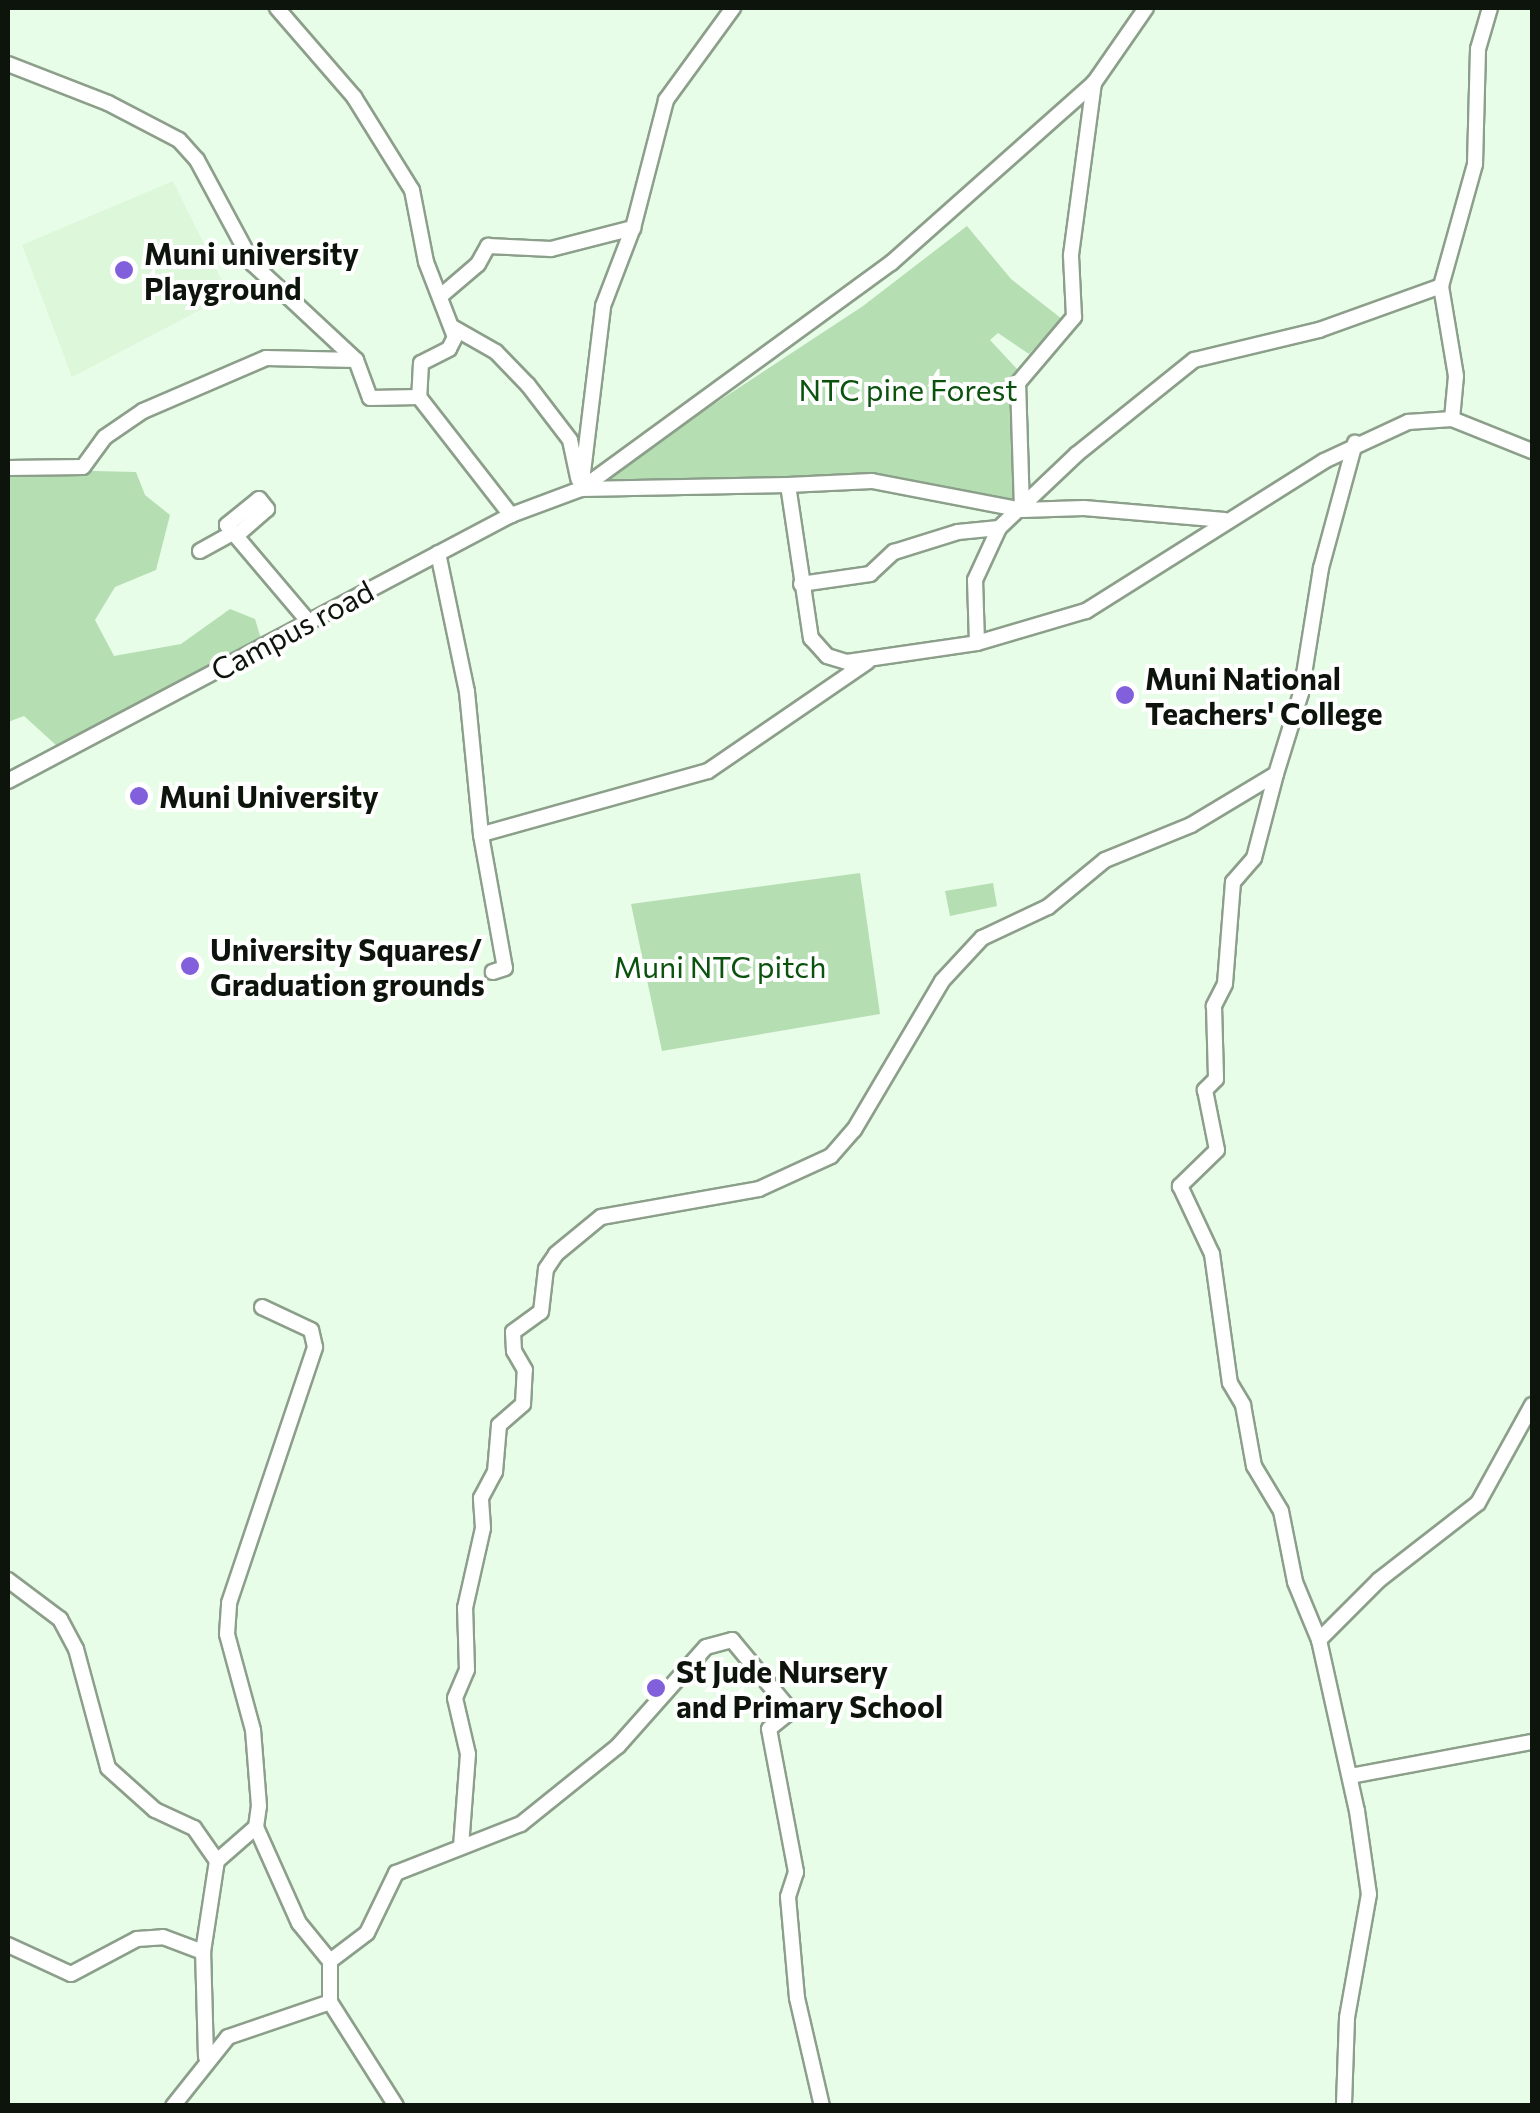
<!DOCTYPE html>
<html>
<head>
<meta charset="utf-8">
<style>
	body { margin:0 }
	#map { position:relative; width:1540px; height:2113px; overflow:hidden; background:#e8fde7; font-family:Commissioner,sans-serif }
	div>[style] { position:absolute }
	.built>* { inset:0; background:#dcf7da }
	.green>* { inset:0; background:#b5deb2 }
	.roads { filter:drop-shadow(2px 0 #8c9f8a) drop-shadow(-2px 0 #8c9f8a) drop-shadow(0 2px #8c9f8a) drop-shadow(0 -2px #8c9f8a) }
	.street>* { height:14px; margin:-7px; padding:0 7px; transform-origin:7px; border-radius:7px; background:#fff }
	.dots>* { width:28px; height:28px; translate:-50% -50%; box-sizing:border-box; border:5px solid #fff; border-radius:50% }
	span { translate:-50% -50%; white-space:nowrap; text-align:center; line-height:1.15; -webkit-text-stroke:8px #fff; paint-order:stroke }
	.poi-label { font-size:30px; color:#0d140c; font-weight:700 }
	.left { translate:0 -50%; text-align:left }
	.park-label { font-size:30px; color:#0b520e }
	.street-label { font-size:30px; color:#0d140c }
	.frame { position:absolute; inset:0; border:10px solid #0d140c; pointer-events:none }
</style>
</head>
<body>
<div id="map">
	<div class="built">
		<i style="clip-path:polygon(173px 181px,229px 295px,72px 377px,22px 245px)"></i>
	</div>
	<div class="green">
		<i style="clip-path:polygon(967px 226px,1011px 279px,1062px 319px,1029px 354px,998px 333px,990px 340px,1017px 369px,1021px 504px,863px 478px,588px 487px,863px 306px)"></i>
		<i style="clip-path:polygon(8px 469px,136px 472px,145px 495px,170px 515px,156px 570px,115px 587px,95px 620px,114px 656px,181px 644px,230px 609px,255px 619px,262px 642px,57px 746px,24px 716px,8px 722px)"></i>
		<i style="clip-path:polygon(860px 873px,880px 1014px,662px 1051px,631px 904px)"></i>
		<i style="clip-path:polygon(993px 883px,997px 906px,950px 916px,945px 891px)"></i>
	</div>
	<div class="roads">
		<div class="street">
			<i style="left:277px;top:8px;width:118px;rotate:49.1deg"></i>
			<i style="left:354px;top:97px;width:110px;rotate:58.1deg"></i>
			<i style="left:412px;top:190px;width:73px;rotate:79deg"></i>
			<i style="left:426px;top:262px;width:80px;rotate:68.9deg"></i>
			<i style="left:455px;top:337px;width:13px;rotate:117deg"></i>
			<i style="left:449px;top:349px;width:31px;rotate:153deg"></i>
			<i style="left:421px;top:363px;width:34px;rotate:93deg"></i>
			<i style="left:8px;top:64px;width:107px;rotate:21.3deg"></i>
			<i style="left:108px;top:103px;width:80px;rotate:27.5deg"></i>
			<i style="left:179px;top:140px;width:27px;rotate:48deg"></i>
			<i style="left:197px;top:160px;width:118px;rotate:61.7deg"></i>
			<i style="left:253px;top:264px;width:141px;rotate:43deg"></i>
			<i style="left:356px;top:360px;width:40px;rotate:69.8deg"></i>
			<i style="left:370px;top:398px;width:49px;rotate:-1.2deg"></i>
			<i style="left:419px;top:397px;width:150px;rotate:52.1deg"></i>
			<i style="left:443px;top:294px;width:46px;rotate:-40.6deg"></i>
			<i style="left:478px;top:264px;width:21px;rotate:-61deg"></i>
			<i style="left:488px;top:246px;width:63px;rotate:2.7deg"></i>
			<i style="left:551px;top:249px;width:85px;rotate:-14.4deg"></i>
			<i style="left:454px;top:328px;width:48px;rotate:29.7deg"></i>
			<i style="left:496px;top:352px;width:46px;rotate:45.9deg"></i>
			<i style="left:528px;top:385px;width:69px;rotate:52.6deg"></i>
			<i style="left:570px;top:440px;width:40px;rotate:78deg"></i>
			<i style="left:1452px;top:419px;width:43px;rotate:-84.7deg"></i>
			<i style="left:1456px;top:376px;width:91px;rotate:-99.5deg"></i>
			<i style="left:1441px;top:286px;width:127px;rotate:-74.4deg"></i>
			<i style="left:1475px;top:164px;width:115px;rotate:-88.5deg"></i>
			<i style="left:1478px;top:49px;width:43px;rotate:-73.7deg"></i>
			<i style="left:8px;top:468px;width:75px;rotate:-0.8deg"></i>
			<i style="left:83px;top:467px;width:37px;rotate:-54deg"></i>
			<i style="left:105px;top:437px;width:46px;rotate:-34.4deg"></i>
			<i style="left:143px;top:411px;width:134px;rotate:-23.3deg"></i>
			<i style="left:266px;top:358px;width:90px;rotate:1.3deg"></i>
			<i style="left:788px;top:485px;width:84px;rotate:-2.7deg"></i>
			<i style="left:872px;top:481px;width:153px;rotate:10.9deg"></i>
			<i style="left:1022px;top:510px;width:62px;rotate:-1.8deg"></i>
			<i style="left:1084px;top:508px;width:141px;rotate:4.9deg"></i>
			<i style="left:581px;top:489px;width:207px;rotate:-1.1deg"></i>
			<i style="left:788px;top:485px;width:155px;rotate:81.5deg"></i>
			<i style="left:811px;top:638px;width:24px;rotate:48deg"></i>
			<i style="left:827px;top:656px;width:21px;rotate:17deg"></i>
			<i style="left:847px;top:662px;width:131px;rotate:-8.3deg"></i>
			<i style="left:977px;top:643px;width:114px;rotate:-16.4deg"></i>
			<i style="left:1086px;top:611px;width:281px;rotate:-32.2deg"></i>
			<i style="left:1324px;top:461px;width:93px;rotate:-24.9deg"></i>
			<i style="left:1408px;top:422px;width:44px;rotate:-3.9deg"></i>
			<i style="left:1452px;top:419px;width:86px;rotate:21.8deg"></i>
			<i style="left:581px;top:489px;width:184px;rotate:-83.1deg"></i>
			<i style="left:603px;top:306px;width:84px;rotate:-69deg"></i>
			<i style="left:633px;top:228px;width:132px;rotate:-75.5deg"></i>
			<i style="left:666px;top:100px;width:114px;rotate:-53.9deg"></i>
			<i style="left:1022px;top:509px;width:126px;rotate:-91.8deg"></i>
			<i style="left:1018px;top:383px;width:87px;rotate:-49.7deg"></i>
			<i style="left:1074px;top:317px;width:62px;rotate:-92.8deg"></i>
			<i style="left:1071px;top:255px;width:174px;rotate:-82.4deg"></i>
			<i style="left:200px;top:551px;width:38px;rotate:-29deg"></i>
			<i style="left:233px;top:533px;width:10px;rotate:-127deg"></i>
			<i style="left:227px;top:525px;width:41px;rotate:-39.1deg"></i>
			<i style="left:259px;top:499px;width:13px;rotate:51deg"></i>
			<i style="left:267px;top:509px;width:41px;rotate:138.9deg"></i>
			<i style="left:236px;top:536px;width:111px;rotate:49.7deg"></i>
			<i style="left:438px;top:553px;width:142px;rotate:78.2deg"></i>
			<i style="left:467px;top:692px;width:144px;rotate:84.4deg"></i>
			<i style="left:481px;top:835px;width:135px;rotate:79.8deg"></i>
			<i style="left:505px;top:968px;width:13px;rotate:162deg"></i>
			<i style="left:801px;top:584px;width:70px;rotate:-8.2deg"></i>
			<i style="left:870px;top:574px;width:33px;rotate:-43deg"></i>
			<i style="left:894px;top:552px;width:67px;rotate:-17.4deg"></i>
			<i style="left:958px;top:532px;width:41px;rotate:-5.6deg"></i>
			<i style="left:977px;top:643px;width:63px;rotate:-91.8deg"></i>
			<i style="left:975px;top:580px;width:57px;rotate:-65.2deg"></i>
			<i style="left:999px;top:528px;width:108px;rotate:-43.5deg"></i>
			<i style="left:1077px;top:454px;width:150px;rotate:-38.8deg"></i>
			<i style="left:1194px;top:360px;width:129px;rotate:-13.5deg"></i>
			<i style="left:1319px;top:330px;width:130px;rotate:-19.8deg"></i>
			<i style="left:1276px;top:774px;width:87px;rotate:104.7deg"></i>
			<i style="left:1254px;top:858px;width:32px;rotate:131deg"></i>
			<i style="left:1233px;top:882px;width:102px;rotate:94.5deg"></i>
			<i style="left:1225px;top:984px;width:25px;rotate:117deg"></i>
			<i style="left:1214px;top:1006px;width:73px;rotate:88.4deg"></i>
			<i style="left:1216px;top:1079px;width:16px;rotate:135deg"></i>
			<i style="left:1205px;top:1090px;width:61px;rotate:78.7deg"></i>
			<i style="left:1217px;top:1150px;width:52px;rotate:135.8deg"></i>
			<i style="left:1180px;top:1186px;width:75px;rotate:64.8deg"></i>
			<i style="left:1212px;top:1254px;width:130px;rotate:82.1deg"></i>
			<i style="left:1230px;top:1383px;width:26px;rotate:59deg"></i>
			<i style="left:1243px;top:1405px;width:62px;rotate:79.8deg"></i>
			<i style="left:1254px;top:1466px;width:52px;rotate:59deg"></i>
			<i style="left:1281px;top:1511px;width:72px;rotate:78.8deg"></i>
			<i style="left:1295px;top:1582px;width:63px;rotate:67.5deg"></i>
			<i style="left:1319px;top:1640px;width:175px;rotate:77.5deg"></i>
			<i style="left:1357px;top:1811px;width:84px;rotate:81.8deg"></i>
			<i style="left:1369px;top:1894px;width:126px;rotate:100.1deg"></i>
			<i style="left:1347px;top:2018px;width:88px;rotate:92deg"></i>
			<i style="left:8px;top:781px;width:569px;rotate:-27.87deg"></i>
			<i style="left:511px;top:515px;width:75px;rotate:-20.4deg"></i>
			<i style="left:581px;top:489px;width:384px;rotate:-36.1deg"></i>
			<i style="left:891px;top:263px;width:271px;rotate:-41.6deg"></i>
			<i style="left:1094px;top:83px;width:91px;rotate:-55.3deg"></i>
			<i style="left:486px;top:833px;width:230px;rotate:-15.6deg"></i>
			<i style="left:708px;top:771px;width:193px;rotate:-34.4deg"></i>
			<i style="left:8px;top:1580px;width:65px;rotate:36.9deg"></i>
			<i style="left:60px;top:1619px;width:34px;rotate:62deg"></i>
			<i style="left:76px;top:1649px;width:123px;rotate:74.9deg"></i>
			<i style="left:108px;top:1768px;width:63px;rotate:41.8deg"></i>
			<i style="left:155px;top:1810px;width:43px;rotate:24.8deg"></i>
			<i style="left:194px;top:1828px;width:40px;rotate:55.1deg"></i>
			<i style="left:1319px;top:1640px;width:85px;rotate:-45deg"></i>
			<i style="left:1379px;top:1580px;width:125px;rotate:-37.9deg"></i>
			<i style="left:1478px;top:1503px;width:112px;rotate:-61.1deg"></i>
			<i style="left:1350px;top:1776px;width:185px;rotate:-10.6deg"></i>
			<i style="left:256px;top:1827px;width:105px;rotate:65.9deg"></i>
			<i style="left:299px;top:1923px;width:49px;rotate:50.8deg"></i>
			<i style="left:461px;top:1847px;width:93px;rotate:-85.7deg"></i>
			<i style="left:468px;top:1754px;width:57px;rotate:-103.1deg"></i>
			<i style="left:455px;top:1698px;width:30px;rotate:-67deg"></i>
			<i style="left:467px;top:1670px;width:62px;rotate:-91.8deg"></i>
			<i style="left:465px;top:1608px;width:82px;rotate:-77.3deg"></i>
			<i style="left:483px;top:1528px;width:30px;rotate:-94deg"></i>
			<i style="left:481px;top:1498px;width:30px;rotate:-62deg"></i>
			<i style="left:495px;top:1472px;width:47px;rotate:-85.1deg"></i>
			<i style="left:499px;top:1425px;width:32px;rotate:-41deg"></i>
			<i style="left:523px;top:1404px;width:34px;rotate:-87deg"></i>
			<i style="left:525px;top:1370px;width:22px;rotate:-120deg"></i>
			<i style="left:514px;top:1351px;width:19px;rotate:-93deg"></i>
			<i style="left:513px;top:1332px;width:34px;rotate:-36deg"></i>
			<i style="left:541px;top:1312px;width:43px;rotate:-83.4deg"></i>
			<i style="left:546px;top:1269px;width:18px;rotate:-56deg"></i>
			<i style="left:556px;top:1254px;width:58px;rotate:-39.4deg"></i>
			<i style="left:601px;top:1217px;width:160px;rotate:-10deg"></i>
			<i style="left:759px;top:1189px;width:79px;rotate:-24.6deg"></i>
			<i style="left:831px;top:1156px;width:35px;rotate:-49deg"></i>
			<i style="left:854px;top:1130px;width:173px;rotate:-59.4deg"></i>
			<i style="left:942px;top:981px;width:59px;rotate:-47.1deg"></i>
			<i style="left:982px;top:938px;width:73px;rotate:-25.2deg"></i>
			<i style="left:1048px;top:907px;width:74px;rotate:-39.5deg"></i>
			<i style="left:1105px;top:860px;width:93px;rotate:-22.1deg"></i>
			<i style="left:1191px;top:825px;width:99px;rotate:-31deg"></i>
			<i style="left:1276px;top:774px;width:85px;rotate:-72.8deg"></i>
			<i style="left:1301px;top:693px;width:127px;rotate:-80.9deg"></i>
			<i style="left:1321px;top:568px;width:130px;rotate:-74.8deg"></i>
			<i style="left:8px;top:1945px;width:69px;rotate:24.7deg"></i>
			<i style="left:71px;top:1974px;width:75px;rotate:-27.9deg"></i>
			<i style="left:137px;top:1939px;width:26px;rotate:-4deg"></i>
			<i style="left:163px;top:1937px;width:43px;rotate:20.6deg"></i>
			<i style="left:330px;top:2002px;width:41px;rotate:-90deg"></i>
			<i style="left:330px;top:1961px;width:46px;rotate:-37.1deg"></i>
			<i style="left:367px;top:1933px;width:67px;rotate:-64.2deg"></i>
			<i style="left:396px;top:1873px;width:134px;rotate:-21.4deg"></i>
			<i style="left:521px;top:1824px;width:124px;rotate:-38.8deg"></i>
			<i style="left:618px;top:1746px;width:132px;rotate:-48.4deg"></i>
			<i style="left:706px;top:1647px;width:27px;rotate:-15deg"></i>
			<i style="left:732px;top:1640px;width:92px;rotate:50.3deg"></i>
			<i style="left:791px;top:1711px;width:28px;rotate:141deg"></i>
			<i style="left:769px;top:1729px;width:146px;rotate:79.3deg"></i>
			<i style="left:796px;top:1872px;width:26px;rotate:108deg"></i>
			<i style="left:788px;top:1897px;width:101px;rotate:84.9deg"></i>
			<i style="left:797px;top:1998px;width:111px;rotate:77deg"></i>
			<i style="left:206px;top:2057px;width:105px;rotate:-91.6deg"></i>
			<i style="left:203px;top:1952px;width:92px;rotate:-81.3deg"></i>
			<i style="left:217px;top:1861px;width:52px;rotate:-41.1deg"></i>
			<i style="left:256px;top:1827px;width:21px;rotate:-82deg"></i>
			<i style="left:259px;top:1806px;width:76px;rotate:-94.5deg"></i>
			<i style="left:253px;top:1730px;width:99px;rotate:-105.2deg"></i>
			<i style="left:227px;top:1634px;width:31px;rotate:-86deg"></i>
			<i style="left:229px;top:1603px;width:270px;rotate:-71.4deg"></i>
			<i style="left:315px;top:1347px;width:17px;rotate:-103deg"></i>
			<i style="left:311px;top:1330px;width:54px;rotate:-154.9deg"></i>
			<i style="left:173px;top:2106px;width:88px;rotate:-51.4deg"></i>
			<i style="left:228px;top:2037px;width:108px;rotate:-18.9deg"></i>
			<i style="left:330px;top:2002px;width:123px;rotate:57.6deg"></i>
		</div>
	</div>
	<div class="dots">
		<i style="left:124px;top:270px;background:#8360db"></i>
		<i style="left:1125px;top:695px;background:#8360db"></i>
		<i style="left:139px;top:796px;background:#8360db"></i>
		<i style="left:190px;top:966px;background:#8360db"></i>
		<i style="left:656px;top:1688px;background:#8360db"></i>
	</div>
	<div class="poi-label">
		<span class="left" style="left:144px;top:270px">Muni university<br>Playground</span>
		<span class="left" style="left:1145px;top:695px">Muni National<br>Teachers' College</span>
		<span class="left" style="left:159px;top:796px">Muni University</span>
		<span class="left" style="left:210px;top:966px">University Squares/<br>Graduation grounds</span>
		<span class="left" style="left:676px;top:1688px">St Jude Nursery<br>and Primary School</span>
	</div>
	<div class="park-label">
		<span style="left:908px;top:389px">NTC pine Forest</span>
		<span style="left:720px;top:966px">Muni NTC pitch</span>
	</div>
	<div class="street-label">
		<span style="left:292px;top:630px;rotate:-28deg">Campus road</span>
	</div>
	<div class="frame"></div>
</div>
</body>
</html>
